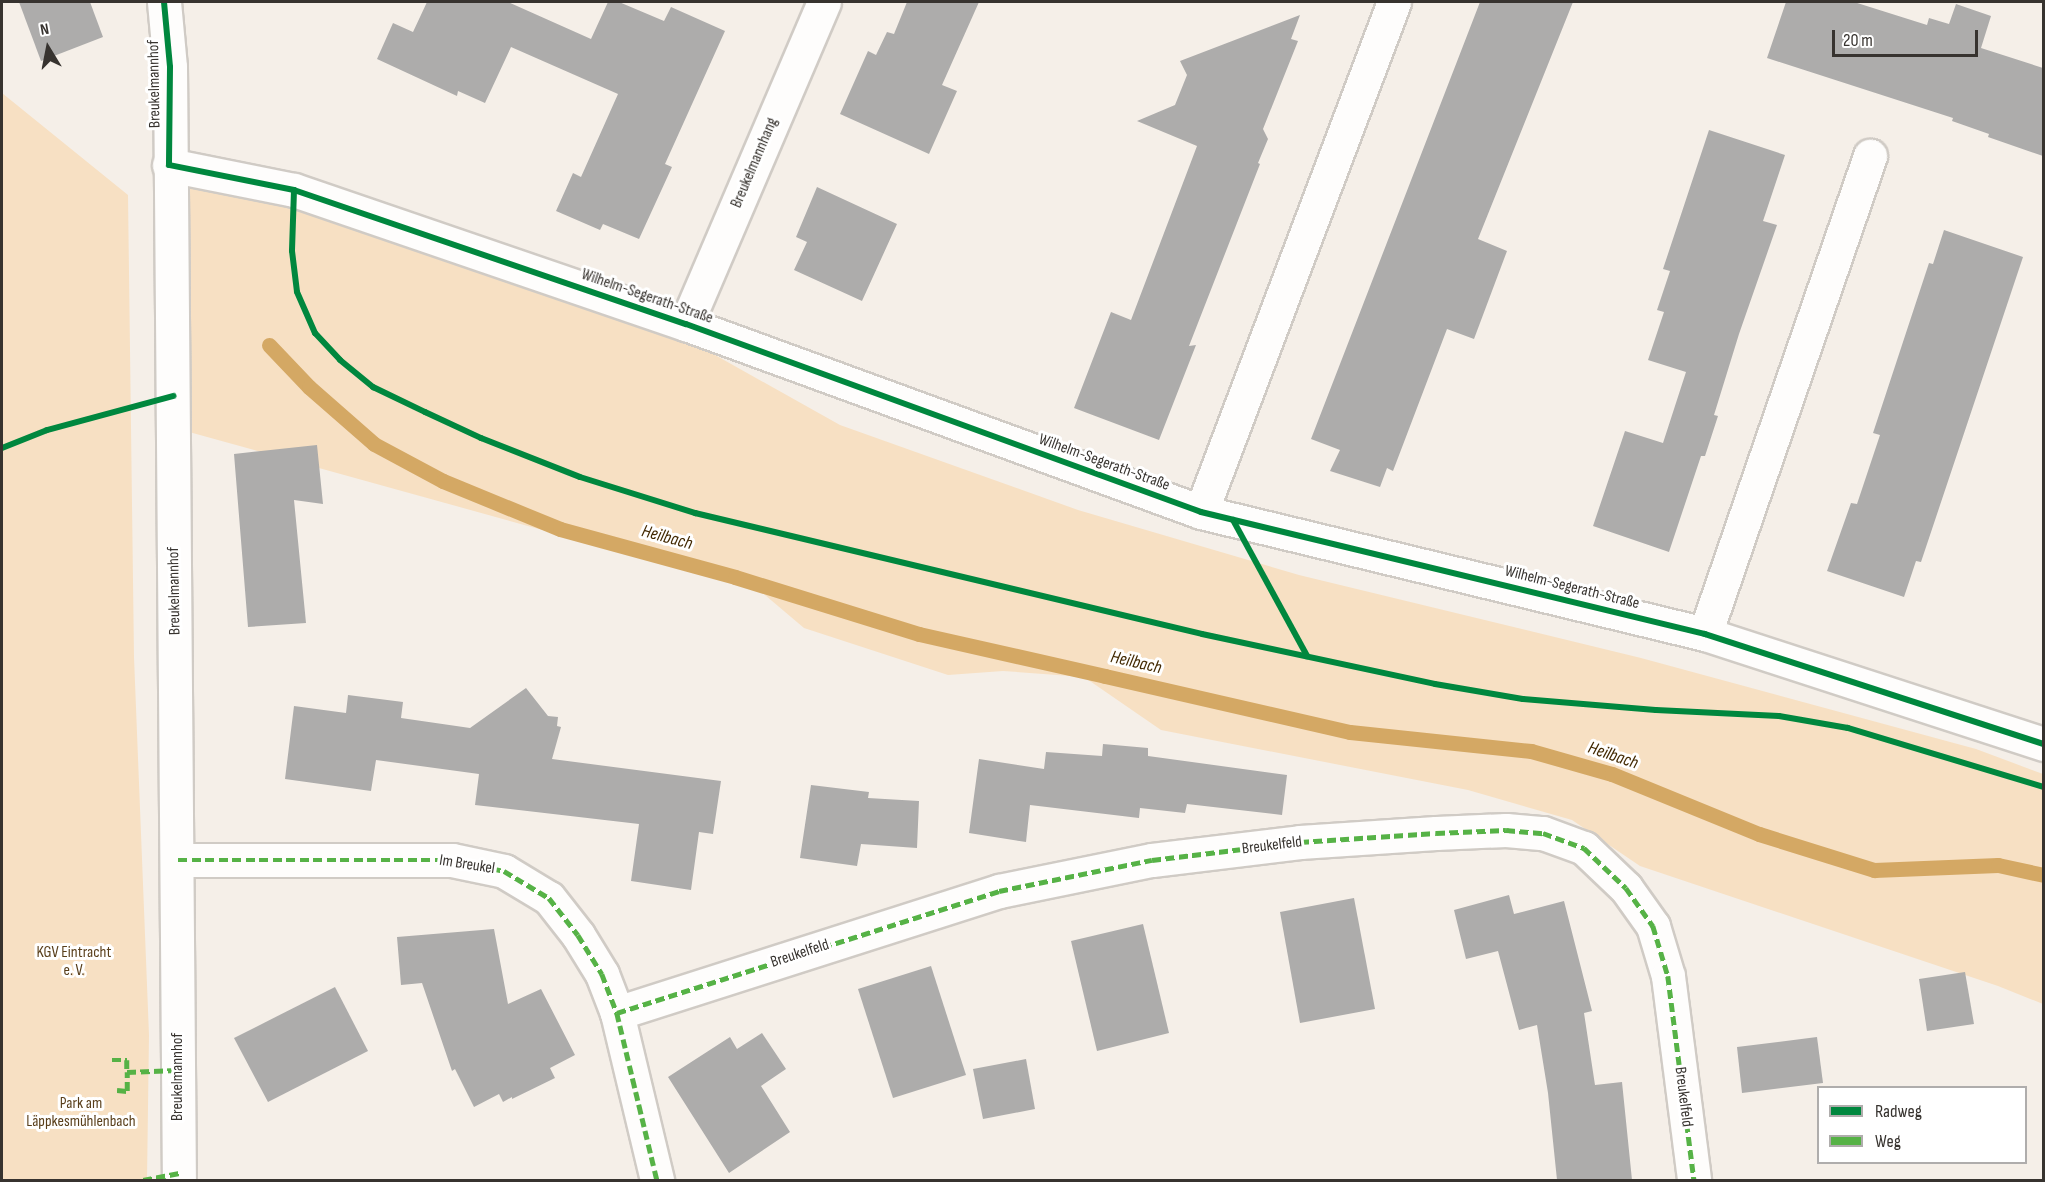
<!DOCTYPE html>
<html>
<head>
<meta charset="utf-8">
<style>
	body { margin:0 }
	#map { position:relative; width:2045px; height:1182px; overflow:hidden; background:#f5efe8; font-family:"Sofia Sans Condensed",sans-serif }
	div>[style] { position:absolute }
	.green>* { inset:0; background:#f7e0c3 }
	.stream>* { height:15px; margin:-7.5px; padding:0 7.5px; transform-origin:7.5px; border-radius:7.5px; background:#d4a864 }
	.building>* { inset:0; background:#adacab }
	.roads { filter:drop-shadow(2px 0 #d0cbc5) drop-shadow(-2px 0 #d0cbc5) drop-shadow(0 2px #d0cbc5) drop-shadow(0 -2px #d0cbc5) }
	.minor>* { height:33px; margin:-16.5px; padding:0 16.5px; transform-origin:16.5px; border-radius:16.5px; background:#fefdfc }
	.quiet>* { height:4.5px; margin-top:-2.25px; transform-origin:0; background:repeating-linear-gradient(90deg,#56b246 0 9px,transparent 0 13.5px) }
	.cycleway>* { height:6px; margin:-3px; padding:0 3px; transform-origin:3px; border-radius:3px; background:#00873e }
	span { translate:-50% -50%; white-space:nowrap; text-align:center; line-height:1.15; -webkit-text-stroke:6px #fff; paint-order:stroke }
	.street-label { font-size:16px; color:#37332f }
	.park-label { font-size:16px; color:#593f1b }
	.water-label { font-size:18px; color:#422902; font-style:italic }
	.frame { position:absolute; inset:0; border:3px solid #37332f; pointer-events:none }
	.legend { position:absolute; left:1817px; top:1086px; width:210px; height:78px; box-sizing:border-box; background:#fff; border:2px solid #afadac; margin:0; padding:8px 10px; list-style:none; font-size:18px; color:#37332f }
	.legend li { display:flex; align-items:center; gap:12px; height:30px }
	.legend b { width:30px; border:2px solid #afadac }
	.north { position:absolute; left:18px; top:18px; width:60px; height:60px; -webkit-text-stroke:4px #fff; paint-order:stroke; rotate:350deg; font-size:16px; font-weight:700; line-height:24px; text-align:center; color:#37332f }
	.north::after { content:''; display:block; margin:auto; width:21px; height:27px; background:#37332f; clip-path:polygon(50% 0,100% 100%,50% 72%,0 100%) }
	.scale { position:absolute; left:1832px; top:30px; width:146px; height:27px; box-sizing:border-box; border:3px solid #37332f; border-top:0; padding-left:8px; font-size:18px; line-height:21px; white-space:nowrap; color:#37332f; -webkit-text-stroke:4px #fff; paint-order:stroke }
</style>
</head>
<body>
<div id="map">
	<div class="green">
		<i style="clip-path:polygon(2px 93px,128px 195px,134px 657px,149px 1035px,147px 1180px,2px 1180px)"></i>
		<i style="clip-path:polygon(170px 170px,465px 258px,708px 351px,840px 425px,1078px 510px,1299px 575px,1641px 658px,1976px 749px,2043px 774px,2043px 1004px,1998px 986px,1640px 866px,1572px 820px,1468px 790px,1161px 730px,1084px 677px,1003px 671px,948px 675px,804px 628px,759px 590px,171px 427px)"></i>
	</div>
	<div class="stream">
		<i style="left:269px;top:345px;width:58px;rotate:46.4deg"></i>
		<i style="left:309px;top:387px;width:86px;rotate:41.2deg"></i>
		<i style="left:374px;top:444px;width:78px;rotate:28.2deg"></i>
		<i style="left:443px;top:481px;width:126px;rotate:22.3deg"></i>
		<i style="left:560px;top:529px;width:181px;rotate:15.3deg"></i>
		<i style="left:735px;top:577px;width:193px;rotate:17.2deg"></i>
		<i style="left:919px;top:634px;width:191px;rotate:12.7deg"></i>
		<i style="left:1105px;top:676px;width:251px;rotate:12.9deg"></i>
		<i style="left:1350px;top:732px;width:182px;rotate:6deg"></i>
		<i style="left:1531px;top:751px;width:84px;rotate:15.9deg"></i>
		<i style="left:1612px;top:774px;width:159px;rotate:22.2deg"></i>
		<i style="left:1759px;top:834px;width:121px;rotate:17.4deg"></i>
		<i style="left:1874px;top:870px;width:124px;rotate:-2.3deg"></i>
		<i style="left:1998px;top:865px;width:47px;rotate:12.3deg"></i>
	</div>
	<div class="building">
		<i style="clip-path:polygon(19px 2px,90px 2px,103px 37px,41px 61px)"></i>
		<i style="clip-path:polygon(427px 2px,508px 2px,591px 39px,608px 2px,619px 2px,664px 21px,671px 7px,725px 31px,665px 164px,672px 167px,639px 239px,603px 224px,600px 230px,556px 211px,573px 173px,581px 177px,618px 94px,511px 47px,485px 103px,458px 91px,457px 96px,377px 59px,393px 23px,413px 32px)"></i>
		<i style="clip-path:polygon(907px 2px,979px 2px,942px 85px,957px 91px,929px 154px,840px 114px,868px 51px,876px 55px,887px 32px,894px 34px)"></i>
		<i style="clip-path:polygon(1480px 2px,1573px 2px,1478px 239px,1507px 251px,1474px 339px,1447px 329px,1393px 471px,1387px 468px,1380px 487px,1330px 471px,1340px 450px,1311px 439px)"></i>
		<i style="clip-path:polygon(1786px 2px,1854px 2px,1927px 25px,1929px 18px,1949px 24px,1956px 4px,1991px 16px,1981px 48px,2043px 68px,2043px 156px,1988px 137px,1989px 134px,1952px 121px,1953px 118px,1767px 58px)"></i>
		<i style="clip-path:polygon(1300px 15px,1291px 39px,1298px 41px,1263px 129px,1268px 139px,1258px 163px,1260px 164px,1189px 346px,1196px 345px,1159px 440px,1074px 408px,1111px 312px,1131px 320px,1197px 146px,1137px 121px,1175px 105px,1187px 75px,1180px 61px)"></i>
		<i style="clip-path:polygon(1709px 130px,1785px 155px,1763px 221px,1777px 225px,1739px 334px,1714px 415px,1718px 416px,1705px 456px,1701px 456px,1669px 552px,1593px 526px,1625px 431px,1663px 443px,1686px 372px,1648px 360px,1664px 312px,1657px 310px,1670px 271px,1663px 269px)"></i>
		<i style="clip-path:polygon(817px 187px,897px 224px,862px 301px,794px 270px,807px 242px,796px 237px)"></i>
		<i style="clip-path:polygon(1944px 230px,2023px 257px,1921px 562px,1916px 561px,1904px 597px,1827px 571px,1851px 503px,1857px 504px,1880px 435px,1873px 433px,1929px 263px,1933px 264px)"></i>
		<i style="clip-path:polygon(317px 445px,323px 504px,294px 500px,306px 623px,248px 627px,234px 454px)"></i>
		<i style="clip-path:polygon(526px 688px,548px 716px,558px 717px,557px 726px,561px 727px,552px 759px,721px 781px,713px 834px,699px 832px,691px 890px,631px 881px,639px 824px,475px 805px,479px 774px,376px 760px,371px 791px,285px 779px,294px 706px,346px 713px,348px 695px,403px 702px,401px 718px,470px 728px)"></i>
		<i style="clip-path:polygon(1103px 744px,1148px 748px,1148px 756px,1287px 775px,1282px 815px,1187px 804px,1185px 813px,1140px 808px,1139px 818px,1030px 805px,1026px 842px,969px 833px,979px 759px,1044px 769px,1046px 752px,1102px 756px)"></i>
		<i style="clip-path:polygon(811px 785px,869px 792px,868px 798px,919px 801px,917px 848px,861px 844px,857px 866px,800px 858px)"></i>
		<i style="clip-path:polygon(1509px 895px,1514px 914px,1564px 901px,1592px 1011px,1584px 1013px,1595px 1085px,1622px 1082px,1632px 1180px,1557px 1180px,1548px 1093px,1537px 1025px,1519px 1030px,1498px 951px,1466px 959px,1454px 910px)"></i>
		<i style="clip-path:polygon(1354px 898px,1375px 1009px,1300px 1023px,1280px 912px)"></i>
		<i style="clip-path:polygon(1143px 924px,1169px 1033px,1097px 1051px,1071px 941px)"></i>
		<i style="clip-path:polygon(494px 929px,508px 1004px,541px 989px,575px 1055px,550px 1068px,555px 1078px,512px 1099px,512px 1097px,503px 1102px,499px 1094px,474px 1107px,455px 1069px,452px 1071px,422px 983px,401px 985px,397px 937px)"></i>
		<i style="clip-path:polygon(931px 966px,966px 1075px,893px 1098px,858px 989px)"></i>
		<i style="clip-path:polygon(1965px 972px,1974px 1024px,1927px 1031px,1919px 979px)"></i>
		<i style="clip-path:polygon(335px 987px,368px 1051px,268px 1102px,234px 1038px)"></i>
		<i style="clip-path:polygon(762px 1033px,786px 1069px,761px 1086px,790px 1132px,729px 1173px,668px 1077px,730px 1037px,737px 1049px)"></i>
		<i style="clip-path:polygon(1817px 1037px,1823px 1083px,1742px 1093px,1737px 1047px)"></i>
		<i style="clip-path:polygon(1026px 1059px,1035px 1109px,983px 1119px,973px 1069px)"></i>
	</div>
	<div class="roads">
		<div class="minor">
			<i style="left:164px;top:2px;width:65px;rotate:84.7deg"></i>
			<i style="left:170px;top:67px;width:1113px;rotate:89.54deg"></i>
			<i style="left:169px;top:165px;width:127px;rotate:11.3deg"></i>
			<i style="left:294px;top:190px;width:414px;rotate:18.9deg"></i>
			<i style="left:686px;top:324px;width:548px;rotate:20.05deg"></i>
			<i style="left:1201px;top:512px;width:519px;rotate:13.61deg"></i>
			<i style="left:1705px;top:634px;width:356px;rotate:18deg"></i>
			<i style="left:686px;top:324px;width:350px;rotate:-66.8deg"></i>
			<i style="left:1201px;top:512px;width:545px;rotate:-69.27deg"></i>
			<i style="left:1705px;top:634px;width:506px;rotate:-70.96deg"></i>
			<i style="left:178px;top:860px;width:274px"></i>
			<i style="left:452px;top:860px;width:53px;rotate:11.9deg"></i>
			<i style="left:504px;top:871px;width:52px;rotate:31deg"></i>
			<i style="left:549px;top:898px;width:47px;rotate:51.9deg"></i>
			<i style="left:578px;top:935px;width:46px;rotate:58.4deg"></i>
			<i style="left:602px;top:974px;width:42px;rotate:69deg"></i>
			<i style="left:617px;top:1013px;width:172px;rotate:76.5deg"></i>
			<i style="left:617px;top:1013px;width:401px;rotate:-17.7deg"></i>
			<i style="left:999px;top:891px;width:156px;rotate:-11.5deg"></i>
			<i style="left:1152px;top:860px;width:149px;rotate:-6.9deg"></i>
			<i style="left:1300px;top:842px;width:136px;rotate:-3.8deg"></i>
			<i style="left:1436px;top:833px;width:70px;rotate:-2.5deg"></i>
			<i style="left:1506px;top:830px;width:37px;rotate:5deg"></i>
			<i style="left:1543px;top:833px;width:44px;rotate:20.1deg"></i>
			<i style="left:1584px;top:848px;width:58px;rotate:43.6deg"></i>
			<i style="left:1626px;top:888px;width:47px;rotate:54.6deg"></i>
			<i style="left:1653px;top:926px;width:52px;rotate:73.3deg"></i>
			<i style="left:1668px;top:976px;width:206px;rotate:82.7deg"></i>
		</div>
	</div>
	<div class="quiet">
		<i style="left:178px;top:860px;width:274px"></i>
		<i style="left:452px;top:860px;width:53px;rotate:11.9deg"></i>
		<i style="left:504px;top:871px;width:52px;rotate:31deg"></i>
		<i style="left:549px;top:898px;width:47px;rotate:51.9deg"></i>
		<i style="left:578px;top:935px;width:46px;rotate:58.4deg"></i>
		<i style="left:602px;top:974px;width:42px;rotate:69deg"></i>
		<i style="left:617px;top:1013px;width:172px;rotate:76.5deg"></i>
		<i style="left:617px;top:1013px;width:401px;rotate:-17.7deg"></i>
		<i style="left:999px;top:891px;width:156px;rotate:-11.5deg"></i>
		<i style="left:1152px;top:860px;width:149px;rotate:-6.9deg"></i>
		<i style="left:1300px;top:842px;width:136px;rotate:-3.8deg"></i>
		<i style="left:1436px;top:833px;width:70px;rotate:-2.5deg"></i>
		<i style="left:1506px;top:830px;width:37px;rotate:5deg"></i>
		<i style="left:1543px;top:833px;width:44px;rotate:20.1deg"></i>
		<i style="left:1584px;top:848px;width:58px;rotate:43.6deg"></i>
		<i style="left:1626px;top:888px;width:47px;rotate:54.6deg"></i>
		<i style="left:1653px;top:926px;width:52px;rotate:73.3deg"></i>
		<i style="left:1668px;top:976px;width:206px;rotate:82.7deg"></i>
		<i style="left:112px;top:1060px;width:15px"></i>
		<i style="left:127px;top:1060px;width:12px;rotate:90deg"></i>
		<i style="left:127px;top:1072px;width:50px;rotate:-2.3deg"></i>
		<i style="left:117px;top:1090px;width:10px;rotate:6deg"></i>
		<i style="left:127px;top:1091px;width:19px;rotate:-90deg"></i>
		<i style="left:143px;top:1180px;width:37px;rotate:-11deg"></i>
	</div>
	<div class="cycleway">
		<i style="left:164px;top:2px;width:65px;rotate:84.7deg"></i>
		<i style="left:170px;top:67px;width:98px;rotate:90.6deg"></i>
		<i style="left:169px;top:165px;width:127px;rotate:11.3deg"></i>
		<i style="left:294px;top:190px;width:414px;rotate:18.9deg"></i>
		<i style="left:686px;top:324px;width:548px;rotate:20.05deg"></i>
		<i style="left:1201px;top:512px;width:519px;rotate:13.61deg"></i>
		<i style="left:1705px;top:634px;width:356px;rotate:18deg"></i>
		<i style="left:294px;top:190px;width:61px;rotate:91.9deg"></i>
		<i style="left:292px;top:251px;width:41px;rotate:83deg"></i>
		<i style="left:297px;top:292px;width:45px;rotate:66.3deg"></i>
		<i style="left:315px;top:333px;width:37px;rotate:47deg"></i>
		<i style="left:340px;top:360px;width:43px;rotate:39.3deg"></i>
		<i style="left:373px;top:387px;width:58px;rotate:25.7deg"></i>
		<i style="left:425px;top:412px;width:62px;rotate:24.9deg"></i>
		<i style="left:481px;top:438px;width:106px;rotate:21.5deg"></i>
		<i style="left:580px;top:477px;width:121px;rotate:17.4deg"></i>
		<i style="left:695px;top:513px;width:521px;rotate:13.42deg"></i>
		<i style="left:1202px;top:634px;width:238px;rotate:12.1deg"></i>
		<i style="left:1435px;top:684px;width:89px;rotate:9.7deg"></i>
		<i style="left:1523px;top:699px;width:133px;rotate:4.7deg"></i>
		<i style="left:1656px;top:710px;width:123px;rotate:2.8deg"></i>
		<i style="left:1779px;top:716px;width:70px;rotate:9.9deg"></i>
		<i style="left:1848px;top:728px;width:205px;rotate:16.8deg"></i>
		<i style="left:2px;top:448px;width:48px;rotate:-21.8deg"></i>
		<i style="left:47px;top:430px;width:131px;rotate:-15.1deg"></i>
		<i style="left:1233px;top:520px;width:155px;rotate:61.4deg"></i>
	</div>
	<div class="street-label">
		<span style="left:155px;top:84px;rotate:-91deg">Breukelmannhof</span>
		<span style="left:755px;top:163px;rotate:-67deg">Breukelmannhang</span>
		<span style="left:647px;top:297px;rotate:19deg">Wilhelm-Segerath-Straße</span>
		<span style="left:1104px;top:463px;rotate:20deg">Wilhelm-Segerath-Straße</span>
		<span style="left:1572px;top:588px;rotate:14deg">Wilhelm-Segerath-Straße</span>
		<span style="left:175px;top:591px;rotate:-91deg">Breukelmannhof</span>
		<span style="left:1272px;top:846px;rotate:-7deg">Breukelfeld</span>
		<span style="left:467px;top:865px;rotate:9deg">Im Breukel</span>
		<span style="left:800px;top:954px;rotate:-18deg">Breukelfeld</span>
		<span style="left:178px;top:1077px;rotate:-90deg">Breukelmannhof</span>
		<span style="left:1683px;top:1097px;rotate:83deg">Breukelfeld</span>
	</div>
	<div class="park-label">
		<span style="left:74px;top:962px">KGV Eintracht<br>e. V.</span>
		<span style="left:81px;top:1113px">Park am<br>Läppkesmühlenbach</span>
	</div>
	<div class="water-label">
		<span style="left:667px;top:538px;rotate:15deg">Heilbach</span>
		<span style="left:1136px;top:663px;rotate:13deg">Heilbach</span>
		<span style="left:1613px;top:756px;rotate:19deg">Heilbach</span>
	</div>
	<div class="frame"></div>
	<ul class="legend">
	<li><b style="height:8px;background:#00873e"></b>Radweg</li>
	<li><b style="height:8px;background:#56b246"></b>Weg</li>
	</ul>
	<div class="north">N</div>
	<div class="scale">20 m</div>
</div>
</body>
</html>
